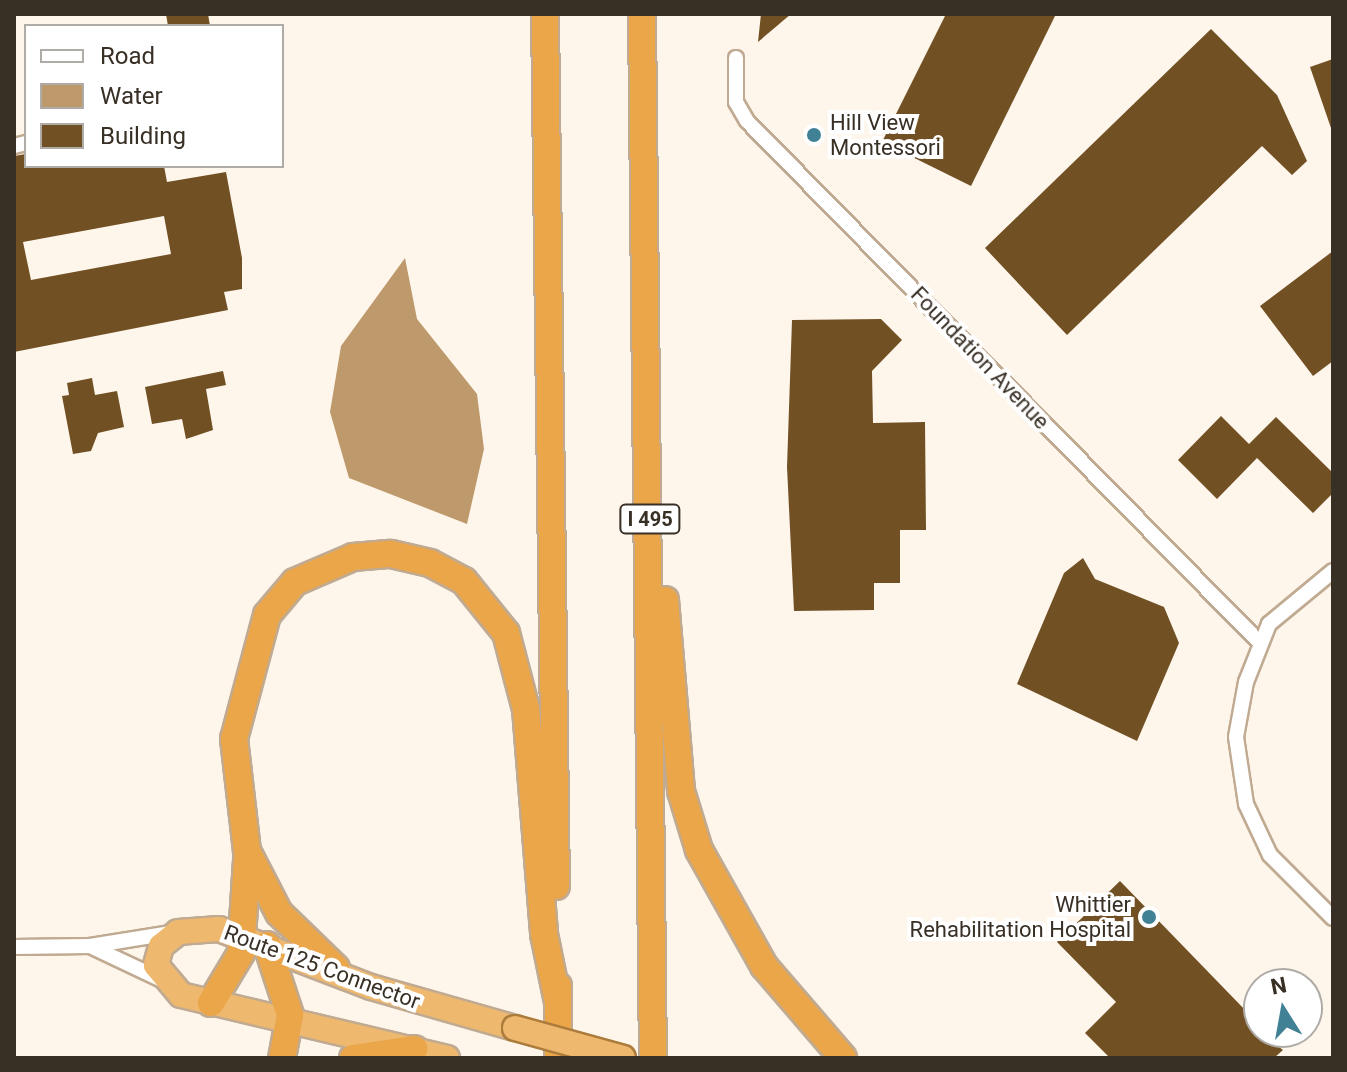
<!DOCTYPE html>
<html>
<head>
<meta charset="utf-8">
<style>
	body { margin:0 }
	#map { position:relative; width:1347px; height:1072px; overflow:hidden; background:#fef5eb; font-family:Roboto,sans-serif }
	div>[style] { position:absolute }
	.water>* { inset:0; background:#be996c }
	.building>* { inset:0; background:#715024 }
	.roads { filter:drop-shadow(2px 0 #c0aa91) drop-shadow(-2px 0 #c0aa91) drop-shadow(0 2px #c0aa91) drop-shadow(0 -2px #c0aa91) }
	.minor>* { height:14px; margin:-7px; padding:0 7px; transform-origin:7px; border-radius:7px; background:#fff }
	.trunk>* { height:24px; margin:-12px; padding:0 12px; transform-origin:12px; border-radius:12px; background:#eeb86e }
	.motorway>* { height:26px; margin:-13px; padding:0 13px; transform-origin:13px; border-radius:13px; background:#eaa649 }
	.bridges { filter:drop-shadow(2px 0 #ac7c3c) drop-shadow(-2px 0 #ac7c3c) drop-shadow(0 2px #ac7c3c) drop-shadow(0 -2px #ac7c3c) }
	.trunk-bridge>* { height:24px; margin:-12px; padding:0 12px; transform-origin:12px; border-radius:12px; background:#eeb86e }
	.dots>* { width:22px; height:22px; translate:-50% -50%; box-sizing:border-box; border:4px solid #fff; border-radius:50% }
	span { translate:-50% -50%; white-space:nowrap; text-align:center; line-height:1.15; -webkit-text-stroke:8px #fff; paint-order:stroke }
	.shield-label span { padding:2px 6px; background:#fff; border:2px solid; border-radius:6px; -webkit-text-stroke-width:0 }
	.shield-label { font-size:20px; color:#382f25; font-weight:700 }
	.poi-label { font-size:22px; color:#382f25 }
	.left { translate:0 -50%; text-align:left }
	.right { translate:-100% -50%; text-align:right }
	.street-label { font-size:22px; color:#382f25 }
	.frame { position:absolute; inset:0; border:16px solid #382f25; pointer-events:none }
	.legend { position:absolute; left:24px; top:24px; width:260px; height:144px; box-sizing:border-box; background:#fff; border:2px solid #afaca8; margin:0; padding:10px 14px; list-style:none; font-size:24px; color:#382f25 }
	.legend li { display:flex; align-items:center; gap:16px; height:40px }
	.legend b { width:40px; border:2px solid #afaca8 }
	.north { position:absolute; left:1243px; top:968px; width:80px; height:80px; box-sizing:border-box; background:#fff; border:2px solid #afaca8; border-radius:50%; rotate:349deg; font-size:22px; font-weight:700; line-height:32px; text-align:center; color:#382f25 }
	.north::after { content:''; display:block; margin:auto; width:28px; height:36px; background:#418195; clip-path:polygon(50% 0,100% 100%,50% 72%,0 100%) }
</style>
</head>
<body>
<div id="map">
	<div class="water">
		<i style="clip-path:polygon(405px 258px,417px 319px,477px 394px,484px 449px,467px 524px,349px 478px,330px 412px,341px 346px)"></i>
	</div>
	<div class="building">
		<i style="clip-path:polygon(166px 14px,208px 14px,210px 26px,168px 26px)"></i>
		<i style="clip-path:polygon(761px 14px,791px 14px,758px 42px)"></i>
		<i style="clip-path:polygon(946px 14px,1056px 14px,971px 186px,882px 142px)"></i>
		<i style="clip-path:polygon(1211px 29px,1277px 95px,1307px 161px,1292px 175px,1262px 146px,1067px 335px,985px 248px)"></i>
		<i style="clip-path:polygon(1333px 59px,1333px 128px,1331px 128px,1310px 67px)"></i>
		<i style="clip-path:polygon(evenodd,26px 154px,26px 166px,164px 166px,167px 182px,226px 172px,242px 258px,242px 289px,224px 292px,228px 310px,14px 352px,14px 156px,26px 154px,164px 216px,171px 254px,31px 280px,23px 242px,164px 216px)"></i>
		<i style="clip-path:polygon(1333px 251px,1333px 361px,1313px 376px,1260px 306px)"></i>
		<i style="clip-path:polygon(881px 319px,902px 340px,872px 371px,873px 423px,925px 422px,926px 530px,900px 530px,900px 583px,874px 583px,874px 610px,794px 611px,787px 467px,792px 320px)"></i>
		<i style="clip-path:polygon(223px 371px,226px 385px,206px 389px,213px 430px,186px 439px,182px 419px,152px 424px,145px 387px)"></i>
		<i style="clip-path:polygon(92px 378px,95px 395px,117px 391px,124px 427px,98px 433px,91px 451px,73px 454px,62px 396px,69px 395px,67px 383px)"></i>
		<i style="clip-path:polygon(1221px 416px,1249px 444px,1276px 417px,1333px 473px,1333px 493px,1313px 513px,1257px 458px,1217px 499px,1178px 460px)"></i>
		<i style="clip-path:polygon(1083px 558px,1095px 579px,1164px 607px,1179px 643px,1137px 741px,1017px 684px,1064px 573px)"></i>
		<i style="clip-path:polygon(1120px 881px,1248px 1013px,1259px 1003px,1259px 1032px,1283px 1050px,1274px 1058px,1110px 1058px,1085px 1033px,1116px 1002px,1057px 942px)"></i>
	</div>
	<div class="roads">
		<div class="minor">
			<i style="left:736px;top:58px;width:44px;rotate:90deg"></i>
			<i style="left:736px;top:102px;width:22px;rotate:60deg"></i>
			<i style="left:747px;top:121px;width:730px;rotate:45.5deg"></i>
			<i style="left:14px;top:146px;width:12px;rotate:-14deg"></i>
			<i style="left:1333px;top:571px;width:83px;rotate:140.4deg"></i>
			<i style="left:1269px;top:624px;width:62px;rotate:111.6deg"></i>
			<i style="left:1246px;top:682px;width:56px;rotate:100.3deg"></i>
			<i style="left:1236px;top:737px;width:68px;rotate:81.5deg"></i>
			<i style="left:1246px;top:804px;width:56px;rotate:64.8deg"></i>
			<i style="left:1270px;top:855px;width:89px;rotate:45deg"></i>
			<i style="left:90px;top:946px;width:80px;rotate:25.3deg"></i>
			<i style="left:14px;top:947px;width:76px;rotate:-0.8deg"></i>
			<i style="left:90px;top:946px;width:87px;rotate:-9.2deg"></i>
		</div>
		<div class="trunk">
			<i style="left:447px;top:1058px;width:273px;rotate:-166.7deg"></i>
			<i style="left:181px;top:995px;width:39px;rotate:-130deg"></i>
			<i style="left:156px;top:965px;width:20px;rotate:-75deg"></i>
			<i style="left:161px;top:946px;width:22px;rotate:-39deg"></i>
			<i style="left:178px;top:932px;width:41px;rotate:-4.2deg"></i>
			<i style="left:219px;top:929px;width:163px;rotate:20.9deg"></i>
			<i style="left:371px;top:987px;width:150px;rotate:15.9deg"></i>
		</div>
		<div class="motorway">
			<i style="left:545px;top:14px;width:872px;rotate:89.28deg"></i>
			<i style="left:642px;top:14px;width:1044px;rotate:89.4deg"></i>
			<i style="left:665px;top:600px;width:192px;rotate:85.2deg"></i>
			<i style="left:681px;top:791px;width:62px;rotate:73deg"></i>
			<i style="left:699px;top:850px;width:133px;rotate:60.7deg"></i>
			<i style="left:764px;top:966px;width:121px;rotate:49.3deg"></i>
			<i style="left:267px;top:945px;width:74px;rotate:71.8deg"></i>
			<i style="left:290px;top:1015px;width:44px;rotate:100.5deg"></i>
			<i style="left:336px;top:968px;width:79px;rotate:-136deg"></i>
			<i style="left:279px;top:913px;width:70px;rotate:-117.3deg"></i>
			<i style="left:247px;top:851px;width:113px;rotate:-96.6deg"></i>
			<i style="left:234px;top:739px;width:128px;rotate:-75.1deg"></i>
			<i style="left:267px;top:615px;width:43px;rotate:-49.7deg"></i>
			<i style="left:295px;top:582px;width:63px;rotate:-23.3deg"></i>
			<i style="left:353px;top:557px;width:38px;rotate:-5deg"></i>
			<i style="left:391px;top:554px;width:40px;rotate:13deg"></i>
			<i style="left:430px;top:563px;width:38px;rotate:28deg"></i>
			<i style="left:464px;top:581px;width:67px;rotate:51.1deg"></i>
			<i style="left:506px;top:633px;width:79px;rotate:75.3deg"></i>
			<i style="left:526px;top:709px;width:226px;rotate:85.4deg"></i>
			<i style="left:544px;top:934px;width:69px;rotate:78.4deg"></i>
			<i style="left:558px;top:986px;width:72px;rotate:90deg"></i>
			<i style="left:211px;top:1003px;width:58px;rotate:-59deg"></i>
			<i style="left:241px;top:953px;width:92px;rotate:-86.3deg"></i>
			<i style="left:353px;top:1058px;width:62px;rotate:-8.4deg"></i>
		</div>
	</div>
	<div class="bridges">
		<div class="trunk-bridge">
			<i style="left:515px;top:1028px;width:112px;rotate:15.5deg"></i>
		</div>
	</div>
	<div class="dots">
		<i style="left:814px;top:135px;background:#418195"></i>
		<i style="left:1149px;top:917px;background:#418195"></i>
	</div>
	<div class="shield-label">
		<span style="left:650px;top:519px">I 495</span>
	</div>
	<div class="poi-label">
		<span class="left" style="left:830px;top:135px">Hill View<br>Montessori</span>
		<span class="right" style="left:1131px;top:917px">Whittier<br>Rehabilitation Hospital</span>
	</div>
	<div class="street-label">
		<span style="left:980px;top:358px;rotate:46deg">Foundation Avenue</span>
		<span style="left:322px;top:967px;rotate:20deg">Route 125 Connector</span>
	</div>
	<div class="frame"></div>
	<ul class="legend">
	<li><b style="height:10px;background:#fff"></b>Road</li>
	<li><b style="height:22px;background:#be996c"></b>Water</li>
	<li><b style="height:22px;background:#715024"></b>Building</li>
	</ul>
	<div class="north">N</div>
</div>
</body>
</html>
